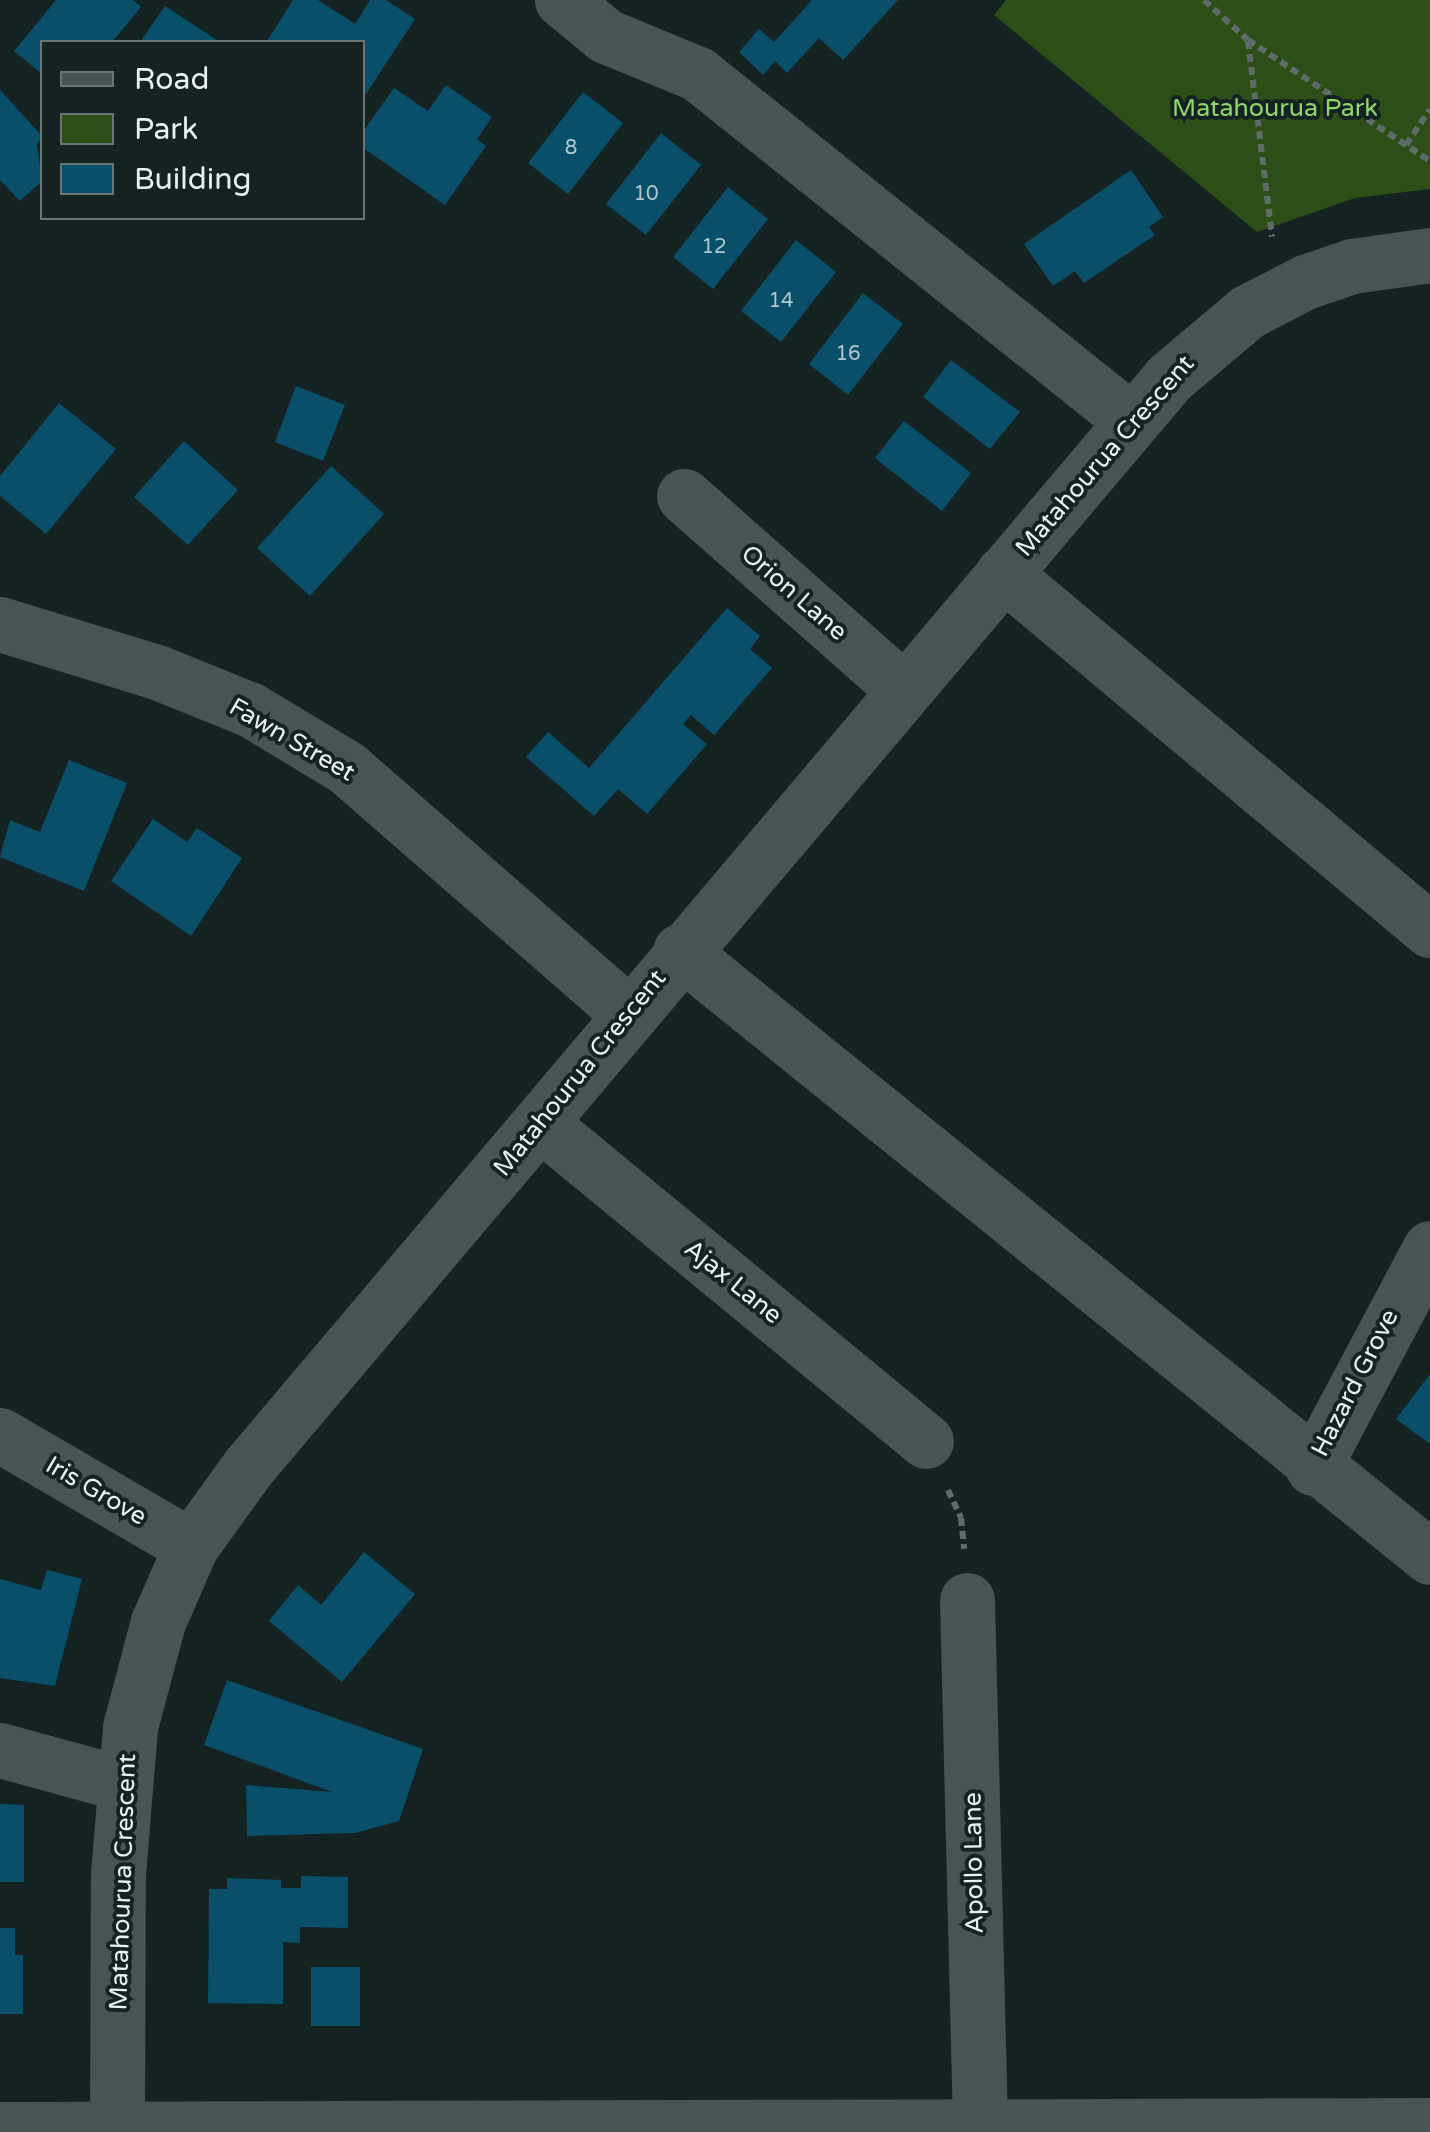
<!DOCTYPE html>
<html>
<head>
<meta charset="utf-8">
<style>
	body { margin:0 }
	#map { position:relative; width:1430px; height:2132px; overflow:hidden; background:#152222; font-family:"Varela Round",sans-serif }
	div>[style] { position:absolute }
	.green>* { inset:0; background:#2e4e17 }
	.building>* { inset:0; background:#094f69 }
	.path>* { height:6px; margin-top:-3px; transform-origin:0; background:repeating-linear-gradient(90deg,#5f6a6a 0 8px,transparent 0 13px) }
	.minor>* { height:55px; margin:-27.5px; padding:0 27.5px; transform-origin:27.5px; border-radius:27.5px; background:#455454 }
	span { translate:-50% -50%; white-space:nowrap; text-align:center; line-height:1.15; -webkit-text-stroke:8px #152222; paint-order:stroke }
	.number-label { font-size:20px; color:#b0c8cf }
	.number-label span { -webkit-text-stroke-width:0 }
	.park-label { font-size:25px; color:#92d568 }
	.street-label { font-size:25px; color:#e8f1f1 }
	.legend { position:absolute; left:40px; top:40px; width:325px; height:180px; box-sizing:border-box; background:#152222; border:2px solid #697575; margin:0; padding:12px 18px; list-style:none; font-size:30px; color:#e8f1f1 }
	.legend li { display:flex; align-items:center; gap:20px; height:50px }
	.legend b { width:50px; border:2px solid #697575 }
</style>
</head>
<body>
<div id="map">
	<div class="green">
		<i style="clip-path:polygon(1006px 0,1430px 0,1430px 189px,1355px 198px,1257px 232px,994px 15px)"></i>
	</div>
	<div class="building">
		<i style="clip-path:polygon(56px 0,133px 0,141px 7px,112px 42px,42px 42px,42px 74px,14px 51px)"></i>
		<i style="clip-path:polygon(293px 0,318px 0,355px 24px,370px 0,386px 0,415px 19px,362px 100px,362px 42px,267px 41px)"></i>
		<i style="clip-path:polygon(812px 0,898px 0,843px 60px,819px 38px,787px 73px,775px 61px,763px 75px,739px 52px,759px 29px,774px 42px)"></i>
		<i style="clip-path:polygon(165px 6px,220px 42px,140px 42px)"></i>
		<i style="clip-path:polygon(446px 85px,492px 117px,477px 139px,486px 146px,445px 205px,362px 147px,362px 133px,394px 88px,428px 111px)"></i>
		<i style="clip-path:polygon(0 90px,42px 136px,37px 144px,42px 181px,20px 201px,0 180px)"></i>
		<i style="clip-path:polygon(583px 92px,623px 123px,568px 194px,528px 163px)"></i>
		<i style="clip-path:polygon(661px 133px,701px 165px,646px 235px,606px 204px)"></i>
		<i style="clip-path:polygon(1131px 170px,1163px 217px,1149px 227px,1155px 235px,1084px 283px,1075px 271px,1053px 286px,1024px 244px)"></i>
		<i style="clip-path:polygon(728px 187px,768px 219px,713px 289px,673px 257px)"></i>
		<i style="clip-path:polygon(796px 240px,836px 272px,781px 342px,741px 311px)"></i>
		<i style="clip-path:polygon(863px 293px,903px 324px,848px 395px,809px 364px)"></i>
		<i style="clip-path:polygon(951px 360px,1020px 412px,990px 449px,923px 397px)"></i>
		<i style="clip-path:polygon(296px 386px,345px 405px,323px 461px,275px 442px)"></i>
		<i style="clip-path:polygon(59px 403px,116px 449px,46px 534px,0 496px,0 476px)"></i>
		<i style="clip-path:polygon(904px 421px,971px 473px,942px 511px,875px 458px)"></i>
		<i style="clip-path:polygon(184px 441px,238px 490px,188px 545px,134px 497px)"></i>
		<i style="clip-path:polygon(331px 466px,384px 514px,310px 596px,257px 548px)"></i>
		<i style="clip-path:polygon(727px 608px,760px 636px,750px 649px,772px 668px,714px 735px,691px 715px,683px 724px,707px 744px,647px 814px,618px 789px,594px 816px,526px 757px,548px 732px,589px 768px)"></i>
		<i style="clip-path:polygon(69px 760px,127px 783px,84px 891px,0 857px,10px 820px,40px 832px)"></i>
		<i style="clip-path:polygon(153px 819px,187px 842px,197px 828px,242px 858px,191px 936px,111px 881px)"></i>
		<i style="clip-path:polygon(1430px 1374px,1430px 1444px,1396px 1419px)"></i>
		<i style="clip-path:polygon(364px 1552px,415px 1594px,342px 1682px,269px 1621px,298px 1585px,321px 1605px)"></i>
		<i style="clip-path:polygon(47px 1570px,82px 1579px,55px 1686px,0 1678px,0 1579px,41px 1590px)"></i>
		<i style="clip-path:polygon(227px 1680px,423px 1749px,399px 1821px,355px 1833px,247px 1836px,246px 1785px,332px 1792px,204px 1745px)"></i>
		<i style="clip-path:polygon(0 1804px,24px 1805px,24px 1882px,0 1882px)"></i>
		<i style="clip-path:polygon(301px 1876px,348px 1877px,348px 1928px,300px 1927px,300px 1943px,283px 1942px,283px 2004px,208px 2003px,209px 1889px,227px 1889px,227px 1878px,281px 1880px,281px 1888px,301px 1888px)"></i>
		<i style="clip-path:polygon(0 1928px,15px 1928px,15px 1955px,23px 1955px,23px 2014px,0 2014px)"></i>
		<i style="clip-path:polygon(311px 1967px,360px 1967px,360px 2026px,311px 2026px)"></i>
	</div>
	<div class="path">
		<i style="left:1204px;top:0;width:59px;rotate:42.3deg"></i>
		<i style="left:1248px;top:40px;width:219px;rotate:33.6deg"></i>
		<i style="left:1248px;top:41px;width:197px;rotate:83deg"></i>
		<i style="left:1406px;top:145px;width:43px;rotate:-56.3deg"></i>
		<i style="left:948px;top:1490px;width:31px;rotate:65deg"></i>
		<i style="left:961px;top:1518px;width:31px;rotate:84deg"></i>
	</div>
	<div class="minor">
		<i style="left:562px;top:0;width:57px;rotate:39.3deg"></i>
		<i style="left:606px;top:36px;width:100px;rotate:22.4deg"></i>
		<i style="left:698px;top:74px;width:556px;rotate:38.64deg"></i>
		<i style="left:684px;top:496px;width:293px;rotate:41.4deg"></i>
		<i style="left:1003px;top:573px;width:557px;rotate:39.9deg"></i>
		<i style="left:0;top:624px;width:164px;rotate:17deg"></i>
		<i style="left:157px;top:672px;width:101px;rotate:22deg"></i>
		<i style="left:251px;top:710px;width:112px;rotate:31.1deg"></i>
		<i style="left:347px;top:768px;width:373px;rotate:41.1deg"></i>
		<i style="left:680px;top:951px;width:964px;rotate:38.94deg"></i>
		<i style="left:540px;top:1123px;width:500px;rotate:39.48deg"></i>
		<i style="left:0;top:1435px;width:221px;rotate:30.2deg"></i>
		<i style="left:1313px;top:1468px;width:249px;rotate:-62deg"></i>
		<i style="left:967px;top:1600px;width:526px;rotate:88.58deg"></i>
		<i style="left:0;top:1750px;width:129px;rotate:15.3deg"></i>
		<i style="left:0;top:2129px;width:1430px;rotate:-0.16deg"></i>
		<i style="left:117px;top:2129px;width:255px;rotate:-89.8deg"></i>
		<i style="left:118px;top:1874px;width:147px;rotate:-85.3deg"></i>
		<i style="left:130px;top:1727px;width:109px;rotate:-75.1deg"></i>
		<i style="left:158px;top:1622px;width:83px;rotate:-66.5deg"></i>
		<i style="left:191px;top:1546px;width:99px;rotate:-54.1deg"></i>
		<i style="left:249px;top:1466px;width:1425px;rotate:-49.78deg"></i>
		<i style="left:1169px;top:378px;width:102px;rotate:-40.2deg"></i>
		<i style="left:1247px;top:312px;width:65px;rotate:-27.3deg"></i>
		<i style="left:1305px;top:282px;width:50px;rotate:-18.8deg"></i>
		<i style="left:1352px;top:266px;width:79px;rotate:-8deg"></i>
	</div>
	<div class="number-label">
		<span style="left:571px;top:148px">8</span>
		<span style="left:646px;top:194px">10</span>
		<span style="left:714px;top:247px">12</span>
		<span style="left:781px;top:301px">14</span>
		<span style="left:848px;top:354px">16</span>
	</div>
	<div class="park-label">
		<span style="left:1275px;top:108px">Matahourua Park</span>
	</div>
	<div class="street-label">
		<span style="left:1105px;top:456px;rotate:-49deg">Matahourua Crescent</span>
		<span style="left:794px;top:593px;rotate:41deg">Orion Lane</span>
		<span style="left:292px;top:740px;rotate:30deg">Fawn Street</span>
		<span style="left:580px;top:1073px;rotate:-51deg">Matahourua Crescent</span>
		<span style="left:733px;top:1282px;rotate:39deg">Ajax Lane</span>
		<span style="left:1355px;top:1383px;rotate:-63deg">Hazard Grove</span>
		<span style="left:96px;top:1491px;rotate:30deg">Iris Grove</span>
		<span style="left:974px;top:1863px;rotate:-91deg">Apollo Lane</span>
		<span style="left:123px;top:1882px;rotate:-88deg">Matahourua Crescent</span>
	</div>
	<ul class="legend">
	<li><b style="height:12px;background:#455454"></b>Road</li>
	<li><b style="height:28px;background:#2e4e17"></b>Park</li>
	<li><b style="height:28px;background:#094f69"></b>Building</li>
	</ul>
</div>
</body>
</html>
